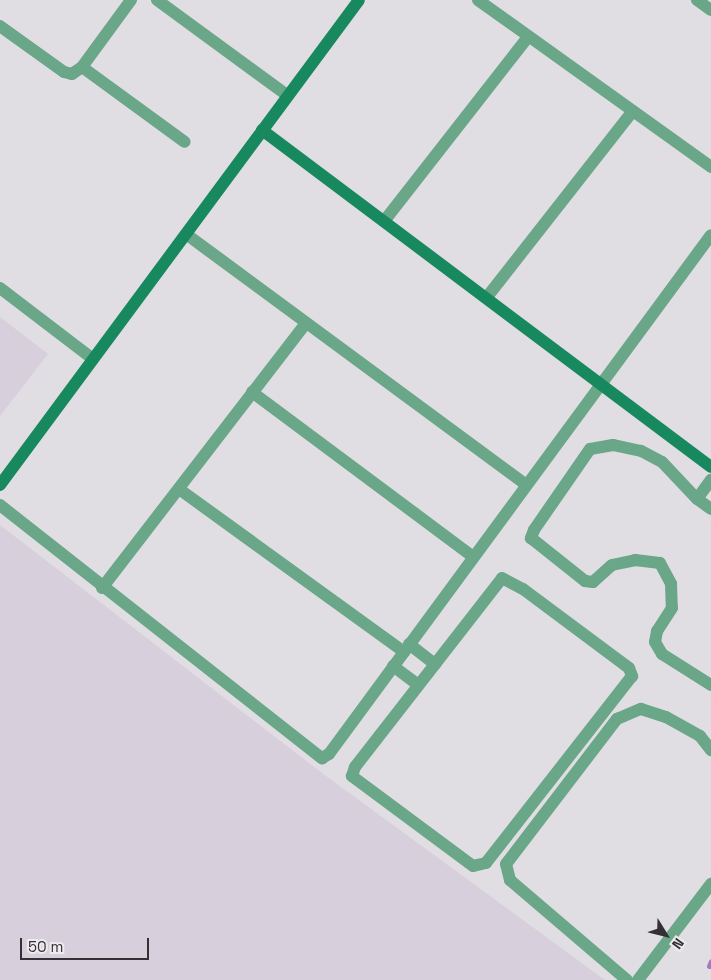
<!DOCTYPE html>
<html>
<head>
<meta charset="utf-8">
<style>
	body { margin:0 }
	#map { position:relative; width:711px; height:980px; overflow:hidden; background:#e1dee3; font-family:"Space Grotesk",sans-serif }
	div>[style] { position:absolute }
	.built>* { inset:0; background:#d7cfdb }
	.stream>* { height:5px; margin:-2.5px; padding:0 2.5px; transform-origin:2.5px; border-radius:2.5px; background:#a678bd }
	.street>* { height:12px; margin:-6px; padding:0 6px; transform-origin:6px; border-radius:6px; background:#6aa688 }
	.secondary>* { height:12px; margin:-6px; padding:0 6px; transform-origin:6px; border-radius:6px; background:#18885e }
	span { translate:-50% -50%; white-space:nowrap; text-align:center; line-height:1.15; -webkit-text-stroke:4.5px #eeebf0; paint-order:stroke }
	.north { position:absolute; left:641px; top:910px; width:50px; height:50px; -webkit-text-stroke:4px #eeebf0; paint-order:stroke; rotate:126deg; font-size:14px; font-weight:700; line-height:20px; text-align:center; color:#333133 }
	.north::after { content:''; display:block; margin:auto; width:18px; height:22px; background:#333133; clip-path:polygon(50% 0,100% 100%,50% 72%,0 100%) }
	.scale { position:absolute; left:20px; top:938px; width:129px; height:22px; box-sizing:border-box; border:2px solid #333133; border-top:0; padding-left:6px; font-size:15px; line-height:18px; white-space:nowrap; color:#333133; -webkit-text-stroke:4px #eeebf0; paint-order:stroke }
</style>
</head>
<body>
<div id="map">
	<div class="built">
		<i style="clip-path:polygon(0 317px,48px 354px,0 416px)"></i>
		<i style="clip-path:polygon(0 525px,322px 773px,605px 980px,0 980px)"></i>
	</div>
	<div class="stream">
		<i style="left:709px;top:966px;width:5px;rotate:-68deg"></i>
	</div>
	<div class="street">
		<i style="left:157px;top:0;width:162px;rotate:36.2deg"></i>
		<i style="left:478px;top:0;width:287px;rotate:35.6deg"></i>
		<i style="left:697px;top:0;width:17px;rotate:36deg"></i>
		<i style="left:0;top:26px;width:79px;rotate:35.7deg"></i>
		<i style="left:64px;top:72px;width:8px;rotate:14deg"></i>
		<i style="left:72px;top:74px;width:12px;rotate:-35deg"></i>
		<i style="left:82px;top:67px;width:83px;rotate:-53.8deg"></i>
		<i style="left:82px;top:67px;width:127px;rotate:36.1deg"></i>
		<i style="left:385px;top:220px;width:231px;rotate:-52deg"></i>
		<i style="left:186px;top:234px;width:423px;rotate:36.4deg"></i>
		<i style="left:0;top:288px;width:117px;rotate:37.4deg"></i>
		<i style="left:487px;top:297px;width:236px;rotate:-51.9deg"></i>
		<i style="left:252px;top:392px;width:276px;rotate:36.7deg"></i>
		<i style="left:179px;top:489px;width:278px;rotate:35.9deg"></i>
		<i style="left:697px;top:499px;width:24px;rotate:-54deg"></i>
		<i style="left:0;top:505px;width:410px;rotate:38.2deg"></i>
		<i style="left:322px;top:758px;width:8px;rotate:-30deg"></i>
		<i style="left:329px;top:754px;width:644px;rotate:-53.65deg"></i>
		<i style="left:711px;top:509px;width:17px;rotate:-144deg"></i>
		<i style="left:697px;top:499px;width:51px;rotate:-133.4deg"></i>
		<i style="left:662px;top:462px;width:24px;rotate:-152deg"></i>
		<i style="left:641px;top:451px;width:29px;rotate:-168deg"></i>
		<i style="left:613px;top:445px;width:23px;rotate:170deg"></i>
		<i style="left:590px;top:449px;width:98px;rotate:124.7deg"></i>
		<i style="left:534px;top:530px;width:9px;rotate:111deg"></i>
		<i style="left:531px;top:538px;width:69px;rotate:38.5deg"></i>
		<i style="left:585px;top:581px;width:8px;rotate:7deg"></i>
		<i style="left:593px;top:582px;width:25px;rotate:-42deg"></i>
		<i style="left:612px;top:565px;width:24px;rotate:-12deg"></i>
		<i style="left:635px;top:560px;width:25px;rotate:7deg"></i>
		<i style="left:660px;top:563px;width:24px;rotate:62deg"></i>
		<i style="left:671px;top:584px;width:24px;rotate:88deg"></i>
		<i style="left:672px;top:608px;width:27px;rotate:123deg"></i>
		<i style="left:657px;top:631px;width:11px;rotate:100deg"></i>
		<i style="left:655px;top:642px;width:14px;rotate:60deg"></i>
		<i style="left:662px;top:654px;width:58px;rotate:32.3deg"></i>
		<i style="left:502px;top:578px;width:24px;rotate:28deg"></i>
		<i style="left:523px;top:589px;width:132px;rotate:36.7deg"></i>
		<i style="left:629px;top:668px;width:9px;rotate:69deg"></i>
		<i style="left:632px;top:676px;width:237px;rotate:128deg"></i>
		<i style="left:486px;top:863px;width:13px;rotate:167deg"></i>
		<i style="left:473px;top:866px;width:151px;rotate:-143.4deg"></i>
		<i style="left:352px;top:776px;width:9px;rotate:-72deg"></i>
		<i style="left:355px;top:767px;width:239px;rotate:-52.1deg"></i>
		<i style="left:102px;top:588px;width:334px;rotate:-52.4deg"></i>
		<i style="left:409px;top:644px;width:33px;rotate:38deg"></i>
		<i style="left:393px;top:666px;width:31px;rotate:37deg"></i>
		<i style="left:627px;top:980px;width:154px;rotate:-139.5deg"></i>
		<i style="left:510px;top:880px;width:16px;rotate:-104deg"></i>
		<i style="left:506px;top:864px;width:183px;rotate:-52.6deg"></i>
		<i style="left:617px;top:719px;width:26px;rotate:-23deg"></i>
		<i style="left:641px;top:709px;width:26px;rotate:18deg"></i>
		<i style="left:666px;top:717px;width:39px;rotate:29deg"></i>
		<i style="left:700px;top:736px;width:18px;rotate:52deg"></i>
		<i style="left:638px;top:980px;width:121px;rotate:-52.8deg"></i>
	</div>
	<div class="secondary">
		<i style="left:262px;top:130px;width:561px;rotate:36.89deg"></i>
		<i style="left:0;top:485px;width:603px;rotate:-53.49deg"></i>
	</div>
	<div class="north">N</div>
	<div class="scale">50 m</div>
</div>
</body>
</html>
